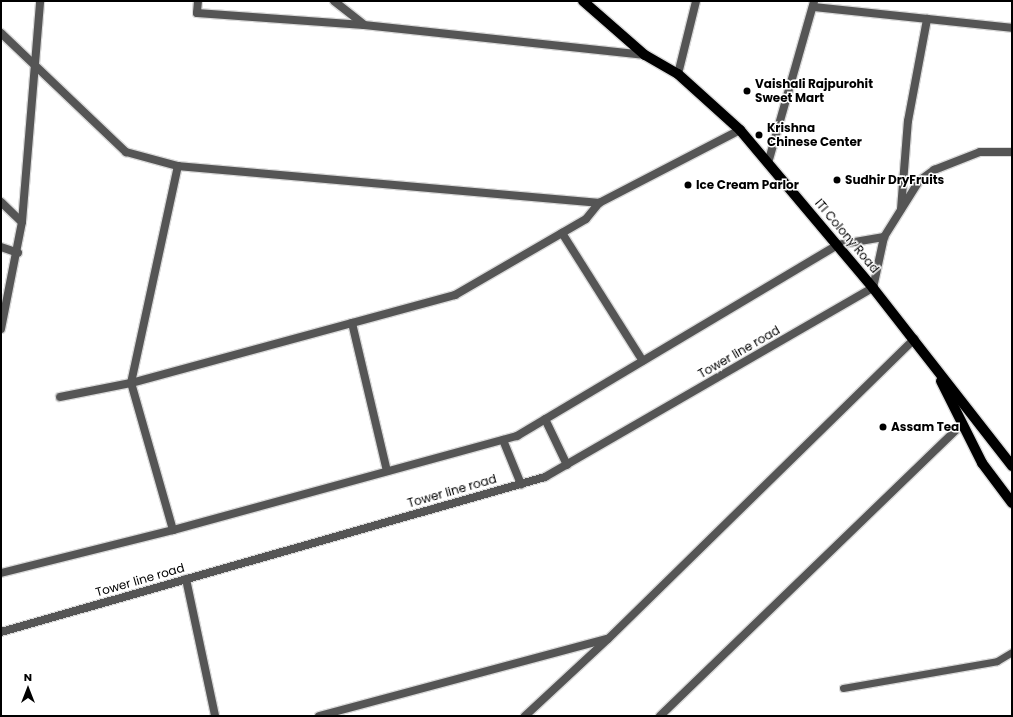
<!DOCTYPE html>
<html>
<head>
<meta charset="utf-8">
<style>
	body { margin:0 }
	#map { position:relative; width:1013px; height:717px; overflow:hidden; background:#fff; font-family:Poppins,sans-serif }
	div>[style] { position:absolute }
	.roads { filter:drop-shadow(1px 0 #dbdbdb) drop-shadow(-1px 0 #dbdbdb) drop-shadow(0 1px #dbdbdb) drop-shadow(0 -1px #dbdbdb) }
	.service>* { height:7px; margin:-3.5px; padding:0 3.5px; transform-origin:3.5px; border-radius:3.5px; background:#555 }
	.minor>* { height:8px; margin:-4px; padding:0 4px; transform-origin:4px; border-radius:4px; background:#555 }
	.primary>* { height:10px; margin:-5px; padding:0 5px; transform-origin:5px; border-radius:5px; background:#000 }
	.dots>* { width:11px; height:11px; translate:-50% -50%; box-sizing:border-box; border:2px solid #fff; border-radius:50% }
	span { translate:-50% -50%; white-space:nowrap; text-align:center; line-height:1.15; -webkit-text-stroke:3px #fff; paint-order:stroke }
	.poi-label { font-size:12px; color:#000; font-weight:700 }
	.left { translate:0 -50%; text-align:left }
	.street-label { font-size:12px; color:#000 }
	.frame { position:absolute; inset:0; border:2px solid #000; pointer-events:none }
	.north { position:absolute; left:8px; top:669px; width:40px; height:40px; -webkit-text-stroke:3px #fff; paint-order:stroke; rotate:0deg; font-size:11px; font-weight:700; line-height:16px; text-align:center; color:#000 }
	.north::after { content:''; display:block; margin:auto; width:14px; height:18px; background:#000; clip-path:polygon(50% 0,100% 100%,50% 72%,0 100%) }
</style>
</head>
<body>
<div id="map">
	<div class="roads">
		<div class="service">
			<i style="left:843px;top:688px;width:156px;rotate:-9.9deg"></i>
			<i style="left:997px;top:661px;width:17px;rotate:-31deg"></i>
		</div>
		<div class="minor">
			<i style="left:198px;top:1px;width:12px;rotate:95deg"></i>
			<i style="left:197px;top:13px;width:167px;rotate:4.1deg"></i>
			<i style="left:364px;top:25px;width:283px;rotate:6.1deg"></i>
			<i style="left:334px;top:1px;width:37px;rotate:38deg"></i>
			<i style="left:813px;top:7px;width:200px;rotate:6deg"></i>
			<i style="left:1px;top:33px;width:173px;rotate:43.6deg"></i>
			<i style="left:126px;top:152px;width:54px;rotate:15.1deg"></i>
			<i style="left:178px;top:166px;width:423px;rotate:5deg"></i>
			<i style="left:599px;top:203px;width:159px;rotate:-27.4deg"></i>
			<i style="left:678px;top:74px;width:75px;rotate:-76.1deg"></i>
			<i style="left:768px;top:163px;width:168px;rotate:-74.1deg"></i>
			<i style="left:1px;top:202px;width:29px;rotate:44deg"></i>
			<i style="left:901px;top:209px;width:88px;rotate:-85.5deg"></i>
			<i style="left:908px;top:121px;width:104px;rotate:-79.4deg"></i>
			<i style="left:562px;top:233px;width:151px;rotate:57.7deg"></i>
			<i style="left:1px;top:247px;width:18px;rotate:19deg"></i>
			<i style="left:352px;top:323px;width:152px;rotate:76.7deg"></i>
			<i style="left:1px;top:329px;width:109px;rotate:-78.9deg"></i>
			<i style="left:22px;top:222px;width:222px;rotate:-85.3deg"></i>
			<i style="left:60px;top:397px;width:72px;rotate:-11.2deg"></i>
			<i style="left:131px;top:383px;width:336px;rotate:-15.2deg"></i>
			<i style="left:455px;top:295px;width:151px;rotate:-30.1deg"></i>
			<i style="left:586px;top:219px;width:21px;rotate:-51deg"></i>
			<i style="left:545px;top:419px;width:51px;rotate:64.4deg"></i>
			<i style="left:503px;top:440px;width:48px;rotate:67.8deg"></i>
			<i style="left:173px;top:530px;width:153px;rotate:-105.9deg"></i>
			<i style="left:131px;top:383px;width:222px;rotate:-77.8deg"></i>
			<i style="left:1px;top:573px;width:177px;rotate:-14deg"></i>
			<i style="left:173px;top:530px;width:357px;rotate:-15.3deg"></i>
			<i style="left:517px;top:436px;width:373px;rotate:-30.8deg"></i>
			<i style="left:837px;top:245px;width:48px;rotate:-9.7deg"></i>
			<i style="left:186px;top:579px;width:140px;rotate:78deg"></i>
			<i style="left:1px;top:632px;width:566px;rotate:-15.9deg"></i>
			<i style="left:545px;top:477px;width:379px;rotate:-30deg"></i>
			<i style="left:873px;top:288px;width:52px;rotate:-77.8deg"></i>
			<i style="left:884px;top:237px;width:66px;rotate:-58deg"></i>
			<i style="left:919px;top:181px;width:19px;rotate:-36deg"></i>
			<i style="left:934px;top:170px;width:49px;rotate:-21.4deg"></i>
			<i style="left:980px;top:152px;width:32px"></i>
			<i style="left:319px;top:716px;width:298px;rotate:-15deg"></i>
			<i style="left:525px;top:716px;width:113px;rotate:-42.9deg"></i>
			<i style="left:608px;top:639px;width:429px;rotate:-44.4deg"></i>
			<i style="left:660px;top:716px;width:420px;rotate:-44deg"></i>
		</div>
		<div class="primary">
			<i style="left:583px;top:1px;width:82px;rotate:41.1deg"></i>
			<i style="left:645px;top:55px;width:38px;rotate:30deg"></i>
			<i style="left:678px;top:74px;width:84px;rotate:42.1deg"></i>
			<i style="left:740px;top:130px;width:207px;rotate:49.9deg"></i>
			<i style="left:873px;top:288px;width:226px;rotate:52deg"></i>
			<i style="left:941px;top:381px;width:92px;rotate:63.4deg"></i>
			<i style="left:982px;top:463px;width:50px;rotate:53.1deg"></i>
		</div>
	</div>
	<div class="dots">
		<i style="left:747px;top:91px;background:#000"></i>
		<i style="left:759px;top:135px;background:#000"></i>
		<i style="left:837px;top:180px;background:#000"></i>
		<i style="left:688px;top:185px;background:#000"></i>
		<i style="left:883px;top:427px;background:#000"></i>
	</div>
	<div class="poi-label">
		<span class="left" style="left:755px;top:91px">Vaishali Rajpurohit<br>Sweet Mart</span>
		<span class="left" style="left:767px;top:135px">Krishna<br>Chinese Center</span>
		<span class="left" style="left:845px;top:180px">Sudhir DryFruits</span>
		<span class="left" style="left:696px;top:185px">Ice Cream Parlor</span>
		<span class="left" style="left:891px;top:427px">Assam Tea</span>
	</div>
	<div class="street-label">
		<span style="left:847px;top:236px;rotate:50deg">ITI Colony Road</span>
		<span style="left:739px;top:352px;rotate:-30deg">Tower line road</span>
		<span style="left:452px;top:491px;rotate:-16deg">Tower line road</span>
		<span style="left:140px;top:580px;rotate:-16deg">Tower line road</span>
	</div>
	<div class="frame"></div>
	<div class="north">N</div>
</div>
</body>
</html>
